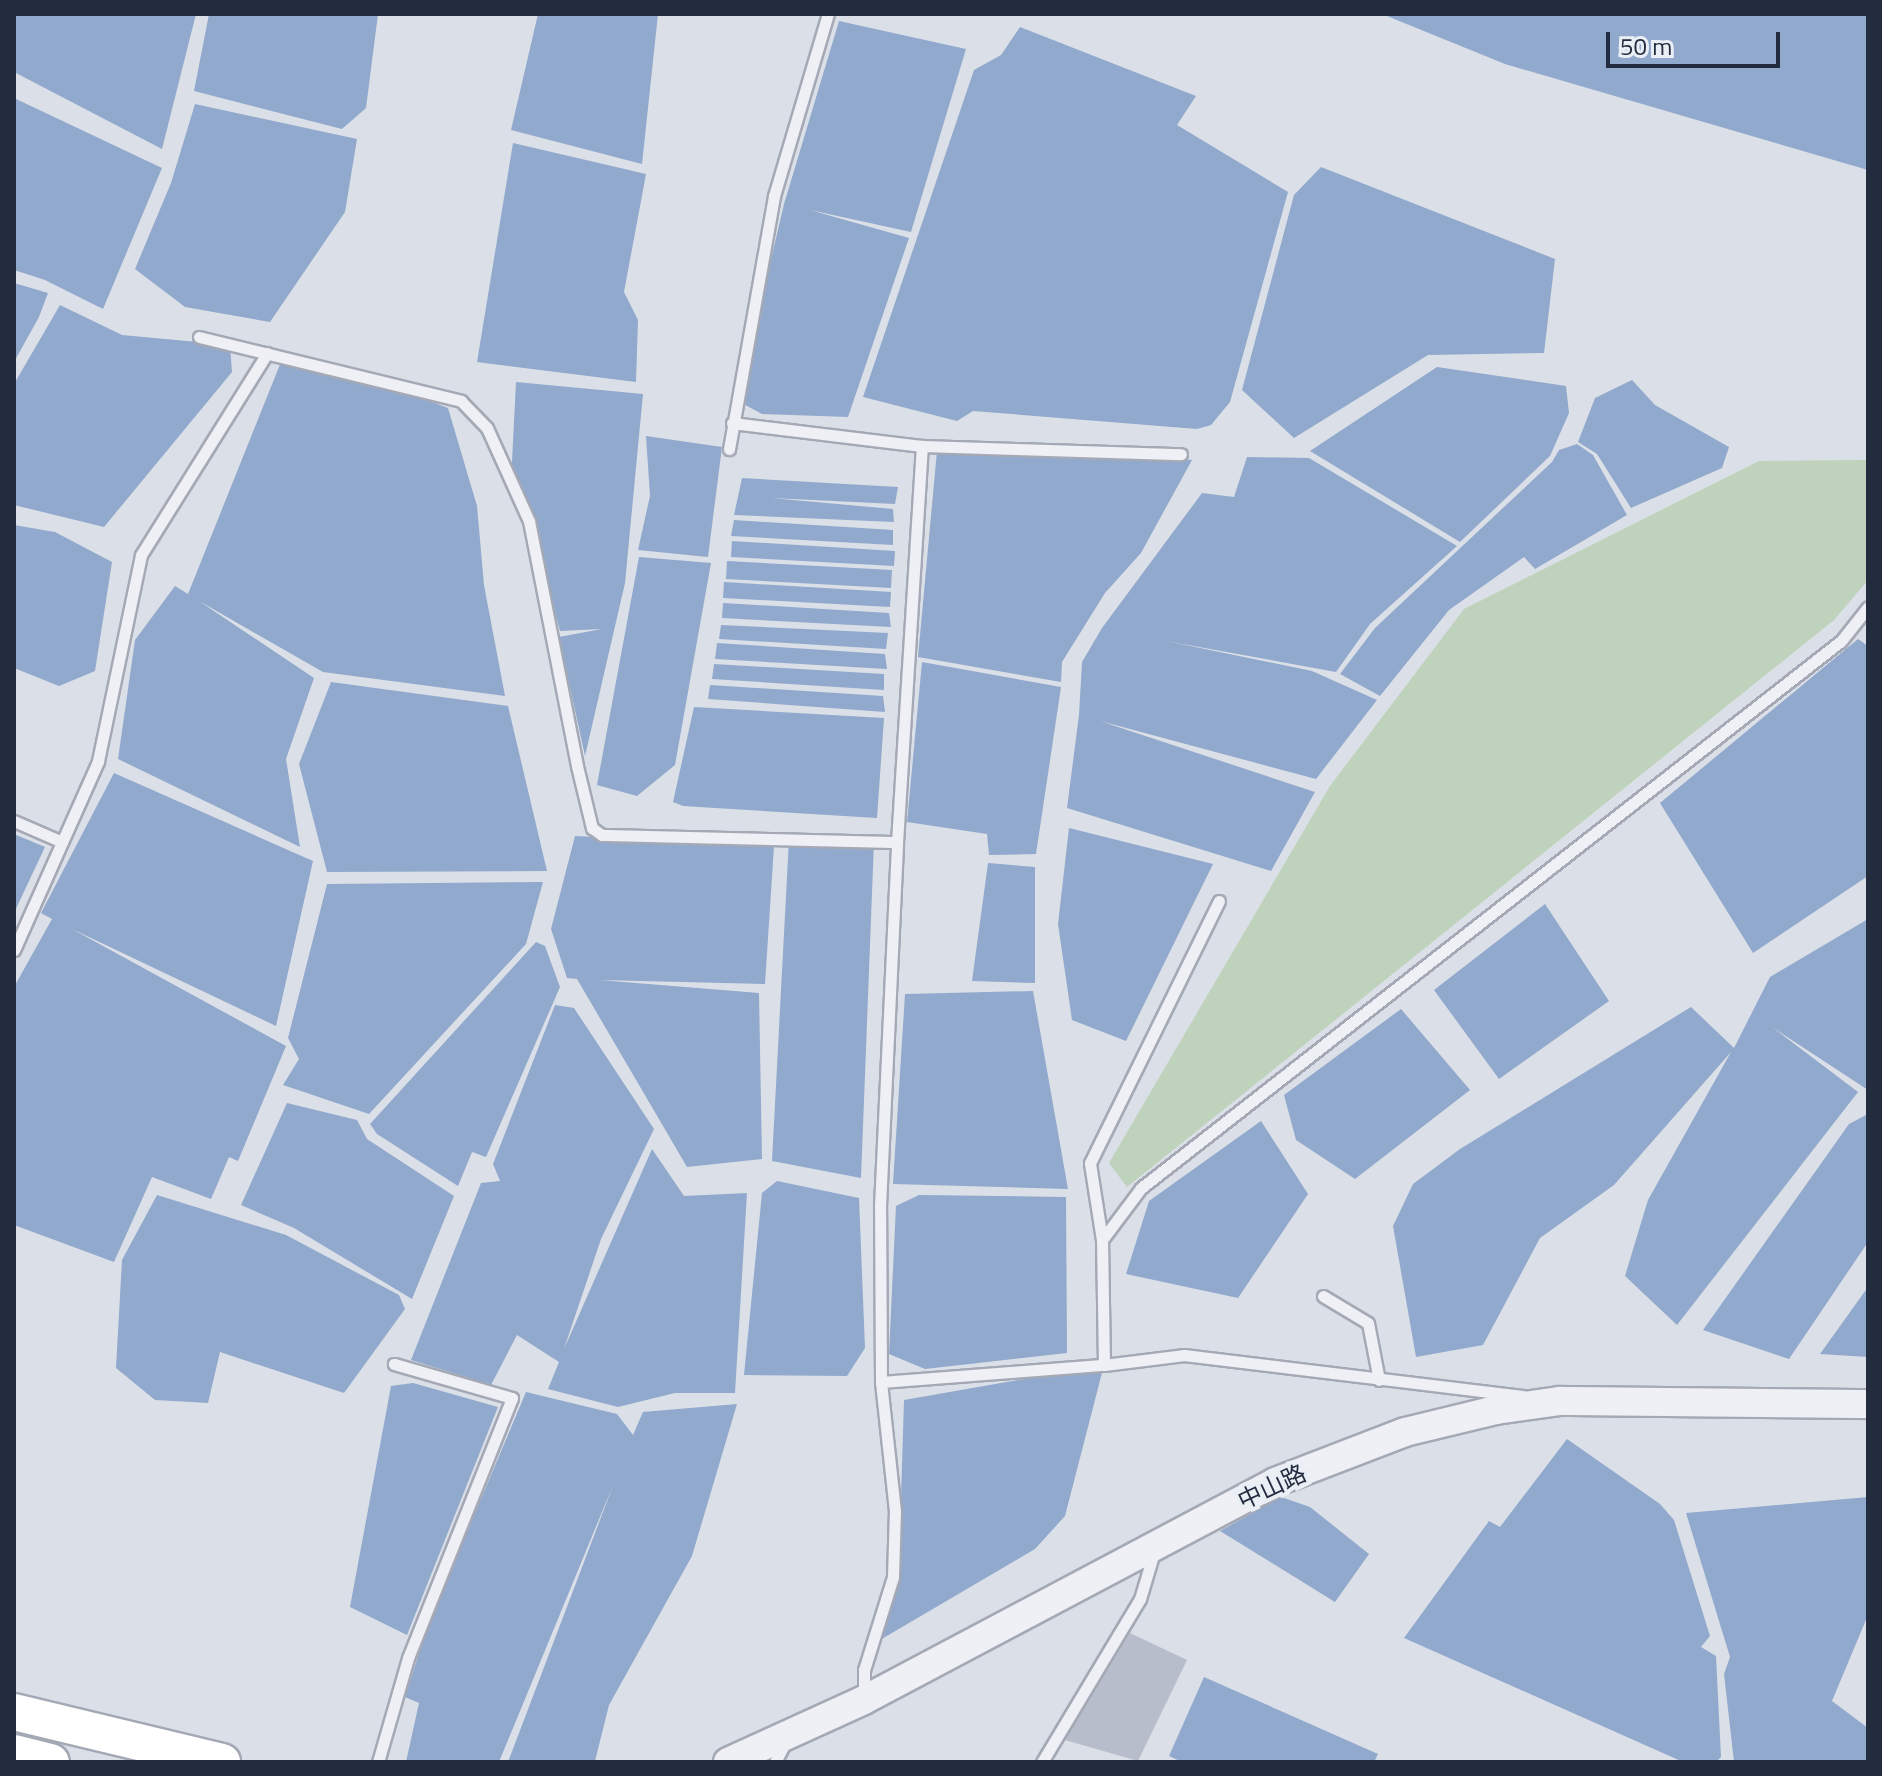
<!DOCTYPE html>
<html>
<head>
<meta charset="utf-8">
<style>
	body { margin:0 }
	#map { position:relative; width:1882px; height:1776px; overflow:hidden; background:#dbdfe7; font-family:"Titillium Web","Noto Sans TC",sans-serif }
	div>[style] { position:absolute }
	.green>* { inset:0; background:#bfd2bb }
	.water>* { inset:0; background:#91a9cc }
	.building>* { inset:0; background:#b7bdca }
	.roads { filter:drop-shadow(2px 0 #a4a9b5) drop-shadow(-2px 0 #a4a9b5) drop-shadow(0 2px #a4a9b5) drop-shadow(0 -2px #a4a9b5) }
	.service>* { height:11px; margin:-5.5px; padding:0 5.5px; transform-origin:5.5px; border-radius:5.5px; background:#eef0f5 }
	.tertiary>* { height:28px; margin:-14px; padding:0 14px; transform-origin:14px; border-radius:14px; background:#eef0f5 }
	.primary>* { height:36px; margin:-18px; padding:0 18px; transform-origin:18px; border-radius:18px; background:#fff }
	span { translate:-50% -50%; white-space:nowrap; text-align:center; line-height:1.15; -webkit-text-stroke:8px #eaeef5; paint-order:stroke }
	.street-label { font-size:24px; color:#232b3f }
	.frame { position:absolute; inset:0; border:16px solid #232b3f; pointer-events:none }
	.scale { position:absolute; left:1606px; top:32px; width:174px; height:36px; box-sizing:border-box; border:4px solid #232b3f; border-top:0; padding-left:10px; font-size:24px; line-height:28px; white-space:nowrap; color:#232b3f; -webkit-text-stroke:6px #eaeef5; paint-order:stroke }
</style>
</head>
<body>
<div id="map">
	<div class="green">
		<i style="clip-path:polygon(1868px 460px,1868px 580px,1834px 620px,1127px 1187px,1109px 1163px,1330px 786px,1464px 609px,1759px 461px)"></i>
	</div>
	<div class="water">
		<i style="clip-path:polygon(16px 14px,196px 14px,162px 149px,14px 72px)"></i>
		<i style="clip-path:polygon(209px 14px,378px 14px,366px 108px,342px 129px,194px 91px)"></i>
		<i style="clip-path:polygon(538px 14px,658px 14px,642px 164px,511px 130px)"></i>
		<i style="clip-path:polygon(1382px 14px,1868px 14px,1868px 170px,1505px 64px)"></i>
		<i style="clip-path:polygon(839px 21px,966px 49px,911px 232px,810px 210px,909px 238px,848px 417px,762px 414px,738px 401px,784px 204px)"></i>
		<i style="clip-path:polygon(1020px 27px,1196px 96px,1177px 125px,1288px 192px,1230px 402px,1211px 425px,1197px 429px,973px 411px,957px 421px,863px 397px,974px 70px,1001px 55px)"></i>
		<i style="clip-path:polygon(14px 98px,162px 168px,103px 309px,45px 280px,14px 270px)"></i>
		<i style="clip-path:polygon(195px 104px,357px 139px,345px 212px,270px 322px,185px 307px,135px 269px,171px 183px)"></i>
		<i style="clip-path:polygon(513px 143px,646px 174px,624px 292px,638px 320px,636px 382px,477px 362px)"></i>
		<i style="clip-path:polygon(1321px 167px,1555px 259px,1544px 353px,1428px 355px,1294px 438px,1242px 390px,1294px 195px)"></i>
		<i style="clip-path:polygon(14px 283px,48px 293px,39px 317px,14px 362px)"></i>
		<i style="clip-path:polygon(60px 305px,122px 335px,230px 345px,232px 372px,104px 527px,14px 505px,14px 384px)"></i>
		<i style="clip-path:polygon(283px 357px,363px 376px,448px 408px,477px 506px,484px 585px,505px 696px,323px 672px,199px 601px,314px 678px,286px 759px,300px 847px,118px 759px,135px 640px,175px 586px,188px 594px)"></i>
		<i style="clip-path:polygon(1437px 367px,1566px 386px,1569px 413px,1550px 456px,1460px 542px,1310px 451px)"></i>
		<i style="clip-path:polygon(1632px 380px,1655px 405px,1729px 447px,1722px 468px,1631px 508px,1597px 454px,1578px 442px,1595px 398px)"></i>
		<i style="clip-path:polygon(516px 382px,643px 394px,625px 583px,585px 756px,559px 637px,602px 629px,560px 631px,546px 580px,541px 579px,511px 481px)"></i>
		<i style="clip-path:polygon(646px 436px,722px 447px,708px 557px,638px 550px,650px 496px)"></i>
		<i style="clip-path:polygon(938px 440px,1192px 460px,1141px 553px,1105px 593px,1062px 662px,1061px 682px,918px 657px)"></i>
		<i style="clip-path:polygon(1577px 444px,1593px 455px,1627px 515px,1535px 569px,1524px 557px,1449px 610px,1380px 696px,1340px 674px,1375px 628px,1552px 462px,1559px 450px)"></i>
		<i style="clip-path:polygon(1247px 457px,1309px 458px,1457px 546px,1370px 624px,1336px 672px,1166px 641px,1312px 671px,1377px 700px,1316px 779px,1100px 721px,1315px 792px,1271px 871px,1067px 808px,1079px 715px,1082px 662px,1102px 628px,1202px 493px,1234px 497px)"></i>
		<i style="clip-path:polygon(742px 478px,898px 487px,895px 504px,771px 498px,893px 509px,894px 522px,734px 515px)"></i>
		<i style="clip-path:polygon(734px 520px,893px 530px,893px 545px,731px 536px)"></i>
		<i style="clip-path:polygon(14px 525px,55px 532px,112px 562px,95px 671px,59px 686px,14px 668px)"></i>
		<i style="clip-path:polygon(732px 541px,895px 551px,894px 566px,731px 557px)"></i>
		<i style="clip-path:polygon(639px 557px,711px 563px,675px 765px,637px 796px,597px 785px)"></i>
		<i style="clip-path:polygon(727px 561px,892px 570px,891px 588px,726px 579px)"></i>
		<i style="clip-path:polygon(724px 582px,891px 592px,890px 607px,723px 598px)"></i>
		<i style="clip-path:polygon(723px 603px,889px 613px,891px 627px,722px 618px)"></i>
		<i style="clip-path:polygon(721px 625px,888px 633px,886px 649px,719px 639px)"></i>
		<i style="clip-path:polygon(1858px 639px,1868px 646px,1868px 876px,1753px 953px,1660px 803px)"></i>
		<i style="clip-path:polygon(717px 643px,885px 654px,887px 669px,715px 659px)"></i>
		<i style="clip-path:polygon(922px 662px,1061px 687px,1036px 854px,989px 855px,987px 834px,907px 822px)"></i>
		<i style="clip-path:polygon(714px 664px,884px 674px,884px 690px,712px 679px)"></i>
		<i style="clip-path:polygon(331px 682px,508px 706px,547px 871px,327px 872px,299px 764px)"></i>
		<i style="clip-path:polygon(710px 685px,883px 696px,885px 712px,708px 699px)"></i>
		<i style="clip-path:polygon(694px 707px,884px 718px,877px 818px,683px 806px,673px 802px)"></i>
		<i style="clip-path:polygon(114px 773px,313px 861px,276px 1026px,72px 929px,286px 1046px,238px 1161px,229px 1157px,211px 1199px,152px 1177px,114px 1262px,14px 1225px,14px 987px,52px 919px,41px 913px)"></i>
		<i style="clip-path:polygon(1069px 828px,1213px 864px,1126px 1041px,1072px 1020px,1058px 924px)"></i>
		<i style="clip-path:polygon(14px 834px,45px 847px,14px 913px)"></i>
		<i style="clip-path:polygon(575px 836px,774px 846px,765px 984px,599px 980px,759px 993px,762px 1159px,687px 1167px,577px 979px,567px 978px,551px 929px)"></i>
		<i style="clip-path:polygon(789px 839px,874px 841px,861px 1178px,772px 1161px)"></i>
		<i style="clip-path:polygon(988px 863px,1035px 867px,1035px 983px,972px 981px)"></i>
		<i style="clip-path:polygon(543px 882px,526px 944px,369px 1114px,283px 1085px,299px 1059px,288px 1038px,327px 884px)"></i>
		<i style="clip-path:polygon(1545px 904px,1609px 1001px,1499px 1079px,1434px 990px)"></i>
		<i style="clip-path:polygon(1868px 919px,1868px 1090px,1772px 1027px,1858px 1092px,1677px 1325px,1625px 1276px,1648px 1200px,1731px 1052px,1614px 1185px,1540px 1238px,1483px 1345px,1416px 1357px,1393px 1226px,1413px 1184px,1460px 1149px,1691px 1007px,1734px 1048px,1770px 977px)"></i>
		<i style="clip-path:polygon(536px 942px,545px 946px,560px 987px,486px 1157px,472px 1152px,458px 1186px,377px 1134px,370px 1124px)"></i>
		<i style="clip-path:polygon(1033px 991px,1068px 1189px,893px 1184px,905px 994px)"></i>
		<i style="clip-path:polygon(555px 1005px,574px 1008px,654px 1129px,601px 1239px,564px 1349px,652px 1149px,684px 1196px,747px 1193px,735px 1393px,675px 1393px,618px 1407px,548px 1389px,559px 1362px,517px 1335px,491px 1385px,411px 1360px,481px 1183px,500px 1181px,493px 1164px)"></i>
		<i style="clip-path:polygon(1401px 1009px,1470px 1090px,1355px 1179px,1296px 1140px,1284px 1095px)"></i>
		<i style="clip-path:polygon(287px 1103px,357px 1120px,367px 1139px,454px 1196px,412px 1299px,294px 1228px,241px 1205px)"></i>
		<i style="clip-path:polygon(1868px 1114px,1868px 1242px,1789px 1359px,1703px 1330px,1849px 1124px)"></i>
		<i style="clip-path:polygon(1261px 1121px,1308px 1194px,1238px 1298px,1126px 1274px,1149px 1201px)"></i>
		<i style="clip-path:polygon(777px 1181px,859px 1198px,865px 1348px,847px 1376px,744px 1375px,762px 1193px)"></i>
		<i style="clip-path:polygon(157px 1195px,286px 1235px,399px 1295px,405px 1309px,344px 1393px,220px 1352px,208px 1403px,155px 1400px,116px 1368px,122px 1260px)"></i>
		<i style="clip-path:polygon(919px 1195px,1066px 1197px,1067px 1353px,925px 1369px,889px 1354px,896px 1206px)"></i>
		<i style="clip-path:polygon(1868px 1287px,1868px 1357px,1820px 1354px)"></i>
		<i style="clip-path:polygon(1104px 1365px,1065px 1516px,1035px 1549px,880px 1640px,901px 1498px,904px 1400px)"></i>
		<i style="clip-path:polygon(413px 1383px,498px 1407px,407px 1635px,350px 1607px,391px 1386px)"></i>
		<i style="clip-path:polygon(526px 1392px,617px 1414px,633px 1435px,643px 1412px,737px 1404px,692px 1556px,609px 1705px,595px 1761px,508px 1762px,614px 1483px,499px 1762px,406px 1762px,419px 1703px,405px 1697px,428px 1625px)"></i>
		<i style="clip-path:polygon(1567px 1439px,1660px 1504px,1674px 1520px,1710px 1636px,1701px 1647px,1716px 1656px,1721px 1757px,1716px 1762px,1683px 1762px,1404px 1638px,1489px 1521px,1500px 1527px)"></i>
		<i style="clip-path:polygon(1281px 1497px,1310px 1507px,1369px 1554px,1335px 1602px,1220px 1531px)"></i>
		<i style="clip-path:polygon(1868px 1497px,1868px 1615px,1832px 1701px,1868px 1728px,1868px 1762px,1734px 1762px,1724px 1674px,1730px 1657px,1686px 1513px)"></i>
		<i style="clip-path:polygon(1204px 1677px,1378px 1754px,1374px 1762px,1182px 1762px,1169px 1756px)"></i>
	</div>
	<div class="building">
		<i style="clip-path:polygon(1130px 1633px,1187px 1660px,1138px 1761px,1065px 1740px)"></i>
	</div>
	<div class="roads">
		<div class="service">
			<i style="left:199px;top:337px;width:270px;rotate:13.7deg"></i>
			<i style="left:461px;top:401px;width:37px;rotate:46deg"></i>
			<i style="left:487px;top:428px;width:102px;rotate:65.7deg"></i>
			<i style="left:529px;top:521px;width:250px;rotate:78.9deg"></i>
			<i style="left:577px;top:766px;width:64px;rotate:76.4deg"></i>
			<i style="left:592px;top:828px;width:12px;rotate:35deg"></i>
			<i style="left:602px;top:835px;width:295px;rotate:1.4deg"></i>
			<i style="left:732px;top:423px;width:191px;rotate:6.9deg"></i>
			<i style="left:922px;top:446px;width:259px;rotate:1.8deg"></i>
			<i style="left:729px;top:449px;width:257px;rotate:-79.9deg"></i>
			<i style="left:774px;top:196px;width:190px;rotate:-73.5deg"></i>
			<i style="left:14px;top:821px;width:52px;rotate:23.6deg"></i>
			<i style="left:14px;top:950px;width:207px;rotate:-66deg"></i>
			<i style="left:98px;top:761px;width:210px;rotate:-78.2deg"></i>
			<i style="left:141px;top:555px;width:238px;rotate:-58deg"></i>
			<i style="left:1102px;top:1240px;width:78px;rotate:-98.9deg"></i>
			<i style="left:1090px;top:1163px;width:292px;rotate:-63.8deg"></i>
			<i style="left:1323px;top:1296px;width:52px;rotate:31deg"></i>
			<i style="left:1368px;top:1323px;width:58px;rotate:79.1deg"></i>
			<i style="left:1104px;top:1365px;width:125px;rotate:-90.9deg"></i>
			<i style="left:1102px;top:1240px;width:65px;rotate:-53.1deg"></i>
			<i style="left:1141px;top:1188px;width:888px;rotate:-38.01deg"></i>
			<i style="left:1841px;top:641px;width:43px;rotate:-51.5deg"></i>
			<i style="left:881px;top:1382px;width:224px;rotate:-4.4deg"></i>
			<i style="left:1104px;top:1365px;width:81px;rotate:-7.1deg"></i>
			<i style="left:1184px;top:1355px;width:341px;rotate:6.9deg"></i>
			<i style="left:864px;top:1696px;width:26px;rotate:-90deg"></i>
			<i style="left:864px;top:1670px;width:97px;rotate:-72.7deg"></i>
			<i style="left:893px;top:1577px;width:66px;rotate:-88.3deg"></i>
			<i style="left:895px;top:1511px;width:130px;rotate:-96.2deg"></i>
			<i style="left:881px;top:1382px;width:176px;rotate:-90.3deg"></i>
			<i style="left:880px;top:1206px;width:364px;rotate:-87.3deg"></i>
			<i style="left:897px;top:842px;width:397px;rotate:-86.4deg"></i>
			<i style="left:378px;top:1762px;width:108px;rotate:-73.9deg"></i>
			<i style="left:408px;top:1658px;width:280px;rotate:-68.2deg"></i>
			<i style="left:512px;top:1398px;width:123px;rotate:-163.9deg"></i>
			<i style="left:775px;top:1762px;width:24px;rotate:-62deg"></i>
			<i style="left:1042px;top:1762px;width:190px;rotate:-59deg"></i>
			<i style="left:1140px;top:1599px;width:49px;rotate:-73.4deg"></i>
		</div>
		<div class="tertiary">
			<i style="left:728px;top:1762px;width:149px;rotate:-24.5deg"></i>
			<i style="left:864px;top:1700px;width:465px;rotate:-27.9deg"></i>
			<i style="left:1275px;top:1482px;width:139px;rotate:-21deg"></i>
			<i style="left:1405px;top:1432px;width:94px;rotate:-13.6deg"></i>
			<i style="left:1496px;top:1410px;width:65px;rotate:-8deg"></i>
			<i style="left:1560px;top:1401px;width:308px;rotate:0.6deg"></i>
		</div>
		<div class="primary">
			<i style="left:14px;top:1712px;width:214px;rotate:13.5deg"></i>
			<i style="left:14px;top:1753px;width:38px;rotate:14deg"></i>
		</div>
	</div>
	<div class="street-label">
		<span style="left:1272px;top:1487px;rotate:-25deg">中山路</span>
	</div>
	<div class="frame"></div>
	<div class="scale">50 m</div>
</div>
</body>
</html>
